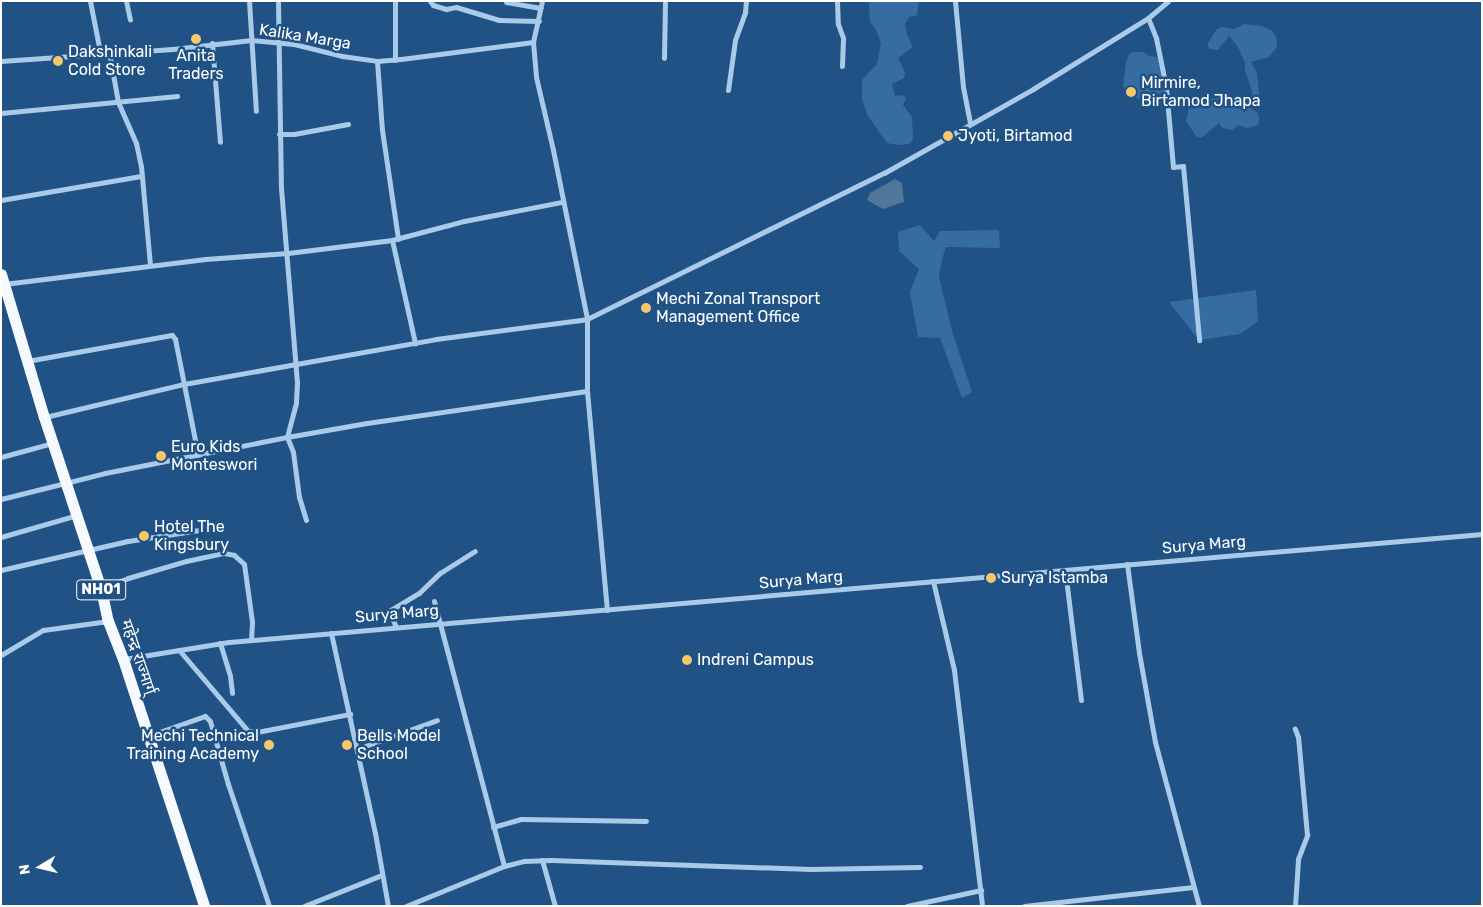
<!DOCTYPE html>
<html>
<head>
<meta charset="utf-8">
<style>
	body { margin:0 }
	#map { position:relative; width:1483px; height:907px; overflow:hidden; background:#215285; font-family:Rubik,"Noto Sans Devanagari",sans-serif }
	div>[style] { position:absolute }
	.green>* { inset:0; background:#356da3 }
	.water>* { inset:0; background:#52759a }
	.minor>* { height:5px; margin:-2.5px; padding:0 2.5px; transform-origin:2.5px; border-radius:2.5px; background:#aacae9 }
	.trunk>* { height:11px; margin:-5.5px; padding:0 5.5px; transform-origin:5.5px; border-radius:5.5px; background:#f6fafe }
	.dots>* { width:14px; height:14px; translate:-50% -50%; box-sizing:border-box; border:2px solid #215285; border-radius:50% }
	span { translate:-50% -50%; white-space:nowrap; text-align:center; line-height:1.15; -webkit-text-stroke:5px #215285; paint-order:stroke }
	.shield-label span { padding:1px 4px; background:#215285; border:1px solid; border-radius:4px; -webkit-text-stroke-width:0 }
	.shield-label { font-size:15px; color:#fff; font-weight:700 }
	.street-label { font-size:16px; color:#fff }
	.poi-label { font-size:16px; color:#fff }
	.left { translate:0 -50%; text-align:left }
	.right { translate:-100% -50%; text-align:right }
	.frame { position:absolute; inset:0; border:2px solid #fff; pointer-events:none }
	.north { position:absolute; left:15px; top:842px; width:50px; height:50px; -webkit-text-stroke:4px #215285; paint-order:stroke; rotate:261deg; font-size:14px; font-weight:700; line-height:20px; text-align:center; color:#fff }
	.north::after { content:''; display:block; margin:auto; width:18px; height:22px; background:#fff; clip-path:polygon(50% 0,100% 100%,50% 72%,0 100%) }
</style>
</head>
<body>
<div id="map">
	<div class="green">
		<i style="clip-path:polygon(869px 1px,919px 1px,917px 15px,909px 17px,905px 24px,907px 35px,913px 47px,898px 58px,905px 72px,904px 78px,892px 84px,895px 96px,902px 95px,906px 98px,903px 105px,912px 117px,913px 140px,909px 144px,898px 145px,887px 143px,868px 116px,862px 99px,862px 80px,877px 64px,881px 43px,875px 28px,870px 22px)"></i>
		<i style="clip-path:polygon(1244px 24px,1262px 26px,1271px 30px,1276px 37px,1277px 47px,1269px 57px,1251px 62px,1257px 73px,1260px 103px,1252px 101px,1252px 91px,1245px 71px,1245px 63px,1238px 47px,1229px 36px,1218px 50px,1210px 49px,1207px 45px,1216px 30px,1221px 27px,1234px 29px)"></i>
		<i style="clip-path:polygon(1135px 52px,1144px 52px,1149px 56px,1157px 57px,1163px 70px,1166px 87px,1163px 92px,1145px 100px,1144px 104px,1140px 99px,1127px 94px,1123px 85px,1126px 62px,1130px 53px)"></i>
		<i style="clip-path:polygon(1229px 97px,1257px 112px,1259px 117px,1258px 125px,1247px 128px,1238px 125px,1233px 130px,1222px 128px,1219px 123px,1201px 138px,1196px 136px,1186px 121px,1189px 107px,1201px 100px)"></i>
		<i style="clip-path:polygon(920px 225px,934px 241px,940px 231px,999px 230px,1000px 248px,946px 247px,942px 259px,939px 277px,952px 331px,972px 392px,962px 398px,940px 338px,918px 337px,910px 292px,919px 269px,899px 251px,898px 232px)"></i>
		<i style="clip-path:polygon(1256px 290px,1258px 321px,1240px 334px,1199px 340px,1169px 302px)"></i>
	</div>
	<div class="water">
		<i style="clip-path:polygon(895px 179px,902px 183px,904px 202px,883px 209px,867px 200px,870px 193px)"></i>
	</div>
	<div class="minor">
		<i style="left:90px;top:1px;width:52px;rotate:78.9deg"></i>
		<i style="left:126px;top:1px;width:19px;rotate:78deg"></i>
		<i style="left:249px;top:1px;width:110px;rotate:86.4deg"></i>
		<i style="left:278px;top:1px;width:187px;rotate:89.1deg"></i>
		<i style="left:281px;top:188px;width:196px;rotate:85.3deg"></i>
		<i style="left:297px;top:383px;width:20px;rotate:93deg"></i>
		<i style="left:296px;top:403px;width:35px;rotate:105deg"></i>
		<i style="left:287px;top:437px;width:16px;rotate:68deg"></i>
		<i style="left:293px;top:452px;width:45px;rotate:82.4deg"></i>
		<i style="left:299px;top:497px;width:24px;rotate:73deg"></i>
		<i style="left:430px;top:1px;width:5px;rotate:53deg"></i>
		<i style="left:433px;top:5px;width:14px;rotate:17deg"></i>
		<i style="left:446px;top:9px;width:10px;rotate:-11deg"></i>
		<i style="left:456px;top:7px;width:45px;rotate:16.8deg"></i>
		<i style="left:499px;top:20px;width:40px;rotate:1.4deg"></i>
		<i style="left:837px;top:1px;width:23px;rotate:88deg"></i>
		<i style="left:838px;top:24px;width:15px;rotate:70deg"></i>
		<i style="left:843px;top:38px;width:28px;rotate:92deg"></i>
		<i style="left:955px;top:1px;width:86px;rotate:84.7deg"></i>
		<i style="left:963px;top:87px;width:38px;rotate:79deg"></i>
		<i style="left:506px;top:2px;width:35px;rotate:10deg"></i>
		<i style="left:1148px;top:18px;width:22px;rotate:68deg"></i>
		<i style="left:1156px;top:38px;width:50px;rotate:78.5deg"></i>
		<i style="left:1166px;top:87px;width:80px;rotate:85deg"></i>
		<i style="left:1173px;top:167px;width:10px;rotate:-6deg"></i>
		<i style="left:1183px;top:166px;width:175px;rotate:84.7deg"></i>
		<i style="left:533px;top:42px;width:35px;rotate:85deg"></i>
		<i style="left:536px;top:77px;width:75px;rotate:76.9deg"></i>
		<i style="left:553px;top:150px;width:172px;rotate:78.6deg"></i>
		<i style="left:587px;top:319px;width:72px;rotate:90deg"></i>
		<i style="left:587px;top:391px;width:220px;rotate:84.8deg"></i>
		<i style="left:212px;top:43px;width:99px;rotate:85.4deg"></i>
		<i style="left:109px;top:52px;width:51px;rotate:79.8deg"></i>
		<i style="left:118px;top:102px;width:45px;rotate:66.3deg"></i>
		<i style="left:136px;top:143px;width:24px;rotate:78deg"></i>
		<i style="left:141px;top:166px;width:99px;rotate:84.8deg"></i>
		<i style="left:664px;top:58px;width:57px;rotate:-89deg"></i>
		<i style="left:395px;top:60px;width:59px;rotate:-90deg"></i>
		<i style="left:1px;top:61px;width:172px;rotate:-4deg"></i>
		<i style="left:173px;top:49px;width:79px;rotate:-6.6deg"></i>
		<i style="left:251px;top:40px;width:43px;rotate:5.3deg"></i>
		<i style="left:294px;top:44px;width:49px;rotate:14deg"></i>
		<i style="left:342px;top:56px;width:35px;rotate:8deg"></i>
		<i style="left:377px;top:61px;width:24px;rotate:-5deg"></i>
		<i style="left:401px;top:59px;width:133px;rotate:-7.3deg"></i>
		<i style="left:533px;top:42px;width:42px;rotate:-77.6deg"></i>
		<i style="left:377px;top:61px;width:69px;rotate:85.9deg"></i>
		<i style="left:382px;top:130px;width:110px;rotate:81.6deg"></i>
		<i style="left:728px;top:90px;width:50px;rotate:-82deg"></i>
		<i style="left:735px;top:40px;width:30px;rotate:-70deg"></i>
		<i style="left:745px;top:12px;width:11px;rotate:-85deg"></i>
		<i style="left:1px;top:113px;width:177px;rotate:-5.5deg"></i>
		<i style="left:279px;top:134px;width:15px"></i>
		<i style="left:294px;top:134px;width:55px;rotate:-10.5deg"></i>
		<i style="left:1px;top:200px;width:142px;rotate:-9.7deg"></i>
		<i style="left:392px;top:240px;width:106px;rotate:77.4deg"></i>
		<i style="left:4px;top:284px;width:203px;rotate:-7.1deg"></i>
		<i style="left:205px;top:259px;width:83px;rotate:-4.1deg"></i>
		<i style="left:288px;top:253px;width:105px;rotate:-7.1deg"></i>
		<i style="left:392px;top:240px;width:74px;rotate:-14.8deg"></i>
		<i style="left:464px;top:221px;width:100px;rotate:-11deg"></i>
		<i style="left:27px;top:361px;width:147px;rotate:-10.2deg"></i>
		<i style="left:172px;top:335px;width:5px;rotate:53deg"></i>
		<i style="left:175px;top:339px;width:118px;rotate:78.8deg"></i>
		<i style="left:45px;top:417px;width:143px;rotate:-13.4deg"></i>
		<i style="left:184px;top:384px;width:256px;rotate:-10.1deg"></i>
		<i style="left:436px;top:339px;width:152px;rotate:-7.5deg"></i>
		<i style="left:587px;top:319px;width:331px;rotate:-26.2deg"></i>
		<i style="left:884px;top:173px;width:171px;rotate:-29.4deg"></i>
		<i style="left:1033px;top:89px;width:135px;rotate:-31.7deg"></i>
		<i style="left:1148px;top:18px;width:26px;rotate:-40deg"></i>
		<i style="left:1px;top:457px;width:54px;rotate:-15.1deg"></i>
		<i style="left:1px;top:499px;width:107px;rotate:-14deg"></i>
		<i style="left:105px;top:473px;width:186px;rotate:-11.2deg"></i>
		<i style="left:287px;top:437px;width:81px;rotate:-9.9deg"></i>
		<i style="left:367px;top:423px;width:222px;rotate:-8.3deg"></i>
		<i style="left:1px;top:537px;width:79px;rotate:-16.1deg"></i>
		<i style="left:1127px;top:564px;width:90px;rotate:82.3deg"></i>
		<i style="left:1139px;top:653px;width:90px;rotate:79.8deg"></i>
		<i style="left:1155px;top:742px;width:170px;rotate:75deg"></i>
		<i style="left:1px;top:570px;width:130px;rotate:-12.9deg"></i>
		<i style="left:128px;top:541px;width:72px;rotate:-8.8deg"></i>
		<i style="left:1065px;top:570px;width:131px;rotate:83deg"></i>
		<i style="left:933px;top:581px;width:91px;rotate:76.7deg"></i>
		<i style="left:954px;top:670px;width:238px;rotate:83.2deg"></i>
		<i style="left:101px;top:588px;width:29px;rotate:-20deg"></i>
		<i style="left:128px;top:578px;width:60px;rotate:-16.3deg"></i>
		<i style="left:186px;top:561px;width:39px;rotate:-12deg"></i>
		<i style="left:224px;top:553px;width:10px;rotate:11deg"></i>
		<i style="left:234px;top:555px;width:13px;rotate:42deg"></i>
		<i style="left:244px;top:564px;width:59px;rotate:82.1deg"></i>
		<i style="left:252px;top:622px;width:18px;rotate:93deg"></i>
		<i style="left:434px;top:601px;width:274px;rotate:75.2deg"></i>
		<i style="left:396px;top:627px;width:17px;rotate:-114deg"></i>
		<i style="left:389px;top:611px;width:35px;rotate:-31deg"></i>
		<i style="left:419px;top:593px;width:29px;rotate:-44deg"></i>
		<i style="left:440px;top:573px;width:41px;rotate:-32.2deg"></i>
		<i style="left:331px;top:633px;width:205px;rotate:77.6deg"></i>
		<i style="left:375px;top:833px;width:74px;rotate:79.9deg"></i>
		<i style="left:220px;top:643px;width:34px;rotate:73deg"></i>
		<i style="left:230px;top:676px;width:17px;rotate:83deg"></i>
		<i style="left:179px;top:650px;width:106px;rotate:49.6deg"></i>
		<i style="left:248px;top:731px;width:9px;rotate:6deg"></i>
		<i style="left:257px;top:732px;width:95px;rotate:-11deg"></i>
		<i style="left:1px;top:655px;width:49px;rotate:-30.8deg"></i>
		<i style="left:43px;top:630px;width:66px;rotate:-7.9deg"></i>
		<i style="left:124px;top:659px;width:106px;rotate:-9.2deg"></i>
		<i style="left:229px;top:642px;width:1258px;rotate:-4.93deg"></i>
		<i style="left:148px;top:736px;width:60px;rotate:-19.3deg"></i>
		<i style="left:205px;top:716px;width:7px;rotate:45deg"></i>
		<i style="left:210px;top:721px;width:66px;rotate:74.1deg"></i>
		<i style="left:228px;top:784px;width:129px;rotate:71.4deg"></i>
		<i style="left:357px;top:749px;width:85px;rotate:-19.9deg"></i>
		<i style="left:493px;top:827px;width:29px;rotate:-16deg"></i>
		<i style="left:521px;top:819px;width:125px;rotate:0.9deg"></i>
		<i style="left:542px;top:860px;width:48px;rotate:74.2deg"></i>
		<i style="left:304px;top:906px;width:84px;rotate:-21.7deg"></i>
		<i style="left:406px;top:906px;width:106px;rotate:-22.2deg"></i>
		<i style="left:504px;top:866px;width:21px;rotate:-14deg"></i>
		<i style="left:524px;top:861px;width:27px;rotate:-2deg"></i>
		<i style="left:551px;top:860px;width:260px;rotate:2deg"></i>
		<i style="left:811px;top:869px;width:109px;rotate:-1.1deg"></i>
		<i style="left:907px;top:906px;width:76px;rotate:-12.2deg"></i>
		<i style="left:1024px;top:906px;width:170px;rotate:-6.4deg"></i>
		<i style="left:1295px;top:906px;width:47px;rotate:-86.3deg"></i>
		<i style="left:1298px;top:859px;width:26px;rotate:-69deg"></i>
		<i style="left:1307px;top:835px;width:98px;rotate:-95.2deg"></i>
		<i style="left:1298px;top:737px;width:9px;rotate:-111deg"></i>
	</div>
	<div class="trunk">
		<i style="left:1px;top:274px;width:149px;rotate:73.3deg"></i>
		<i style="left:44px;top:417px;width:181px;rotate:71.7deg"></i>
		<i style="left:101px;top:589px;width:33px;rotate:78deg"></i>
		<i style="left:108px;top:621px;width:41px;rotate:68.5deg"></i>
		<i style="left:123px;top:659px;width:260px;rotate:71.8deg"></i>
	</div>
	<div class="dots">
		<i style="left:196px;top:39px;background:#f6c76b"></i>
		<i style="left:58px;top:61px;background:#f6c76b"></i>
		<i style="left:1131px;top:92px;background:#f6c76b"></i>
		<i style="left:948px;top:136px;background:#f6c76b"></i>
		<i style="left:646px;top:308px;background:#f6c76b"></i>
		<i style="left:161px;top:456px;background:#f6c76b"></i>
		<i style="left:144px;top:536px;background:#f6c76b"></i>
		<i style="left:991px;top:578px;background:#f6c76b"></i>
		<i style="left:687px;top:660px;background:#f6c76b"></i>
		<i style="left:269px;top:745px;background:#f6c76b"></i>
		<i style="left:347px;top:745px;background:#f6c76b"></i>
	</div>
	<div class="shield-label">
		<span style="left:101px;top:590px">NH01</span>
	</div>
	<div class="street-label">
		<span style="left:305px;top:37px;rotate:9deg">Kalika Marga</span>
		<span style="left:1204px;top:545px;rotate:-5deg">Surya Marg</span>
		<span style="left:801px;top:580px;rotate:-5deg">Surya Marg</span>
		<span style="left:397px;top:614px;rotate:-5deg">Surya Marg</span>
		<span style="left:138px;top:657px;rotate:71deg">महेन्द्र राज्मार्ग्</span>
	</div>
	<div class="poi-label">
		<span class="left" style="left:68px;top:61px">Dakshinkali<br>Cold Store</span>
		<span style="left:196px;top:65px">Anita<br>Traders</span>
		<span class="left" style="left:1141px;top:92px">Mirmire,<br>Birtamod Jhapa</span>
		<span class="left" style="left:958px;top:136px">Jyoti, Birtamod</span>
		<span class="left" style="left:656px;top:308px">Mechi Zonal Transport<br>Management Office</span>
		<span class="left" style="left:171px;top:456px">Euro Kids<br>Monteswori</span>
		<span class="left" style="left:154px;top:536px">Hotel The<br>Kingsbury</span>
		<span class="left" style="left:1001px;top:578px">Surya Istamba</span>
		<span class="left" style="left:697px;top:660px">Indreni Campus</span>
		<span class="right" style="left:259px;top:745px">Mechi Technical<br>Training Academy</span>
		<span class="left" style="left:357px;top:745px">Bells Model<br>School</span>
	</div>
	<div class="frame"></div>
	<div class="north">N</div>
</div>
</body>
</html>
